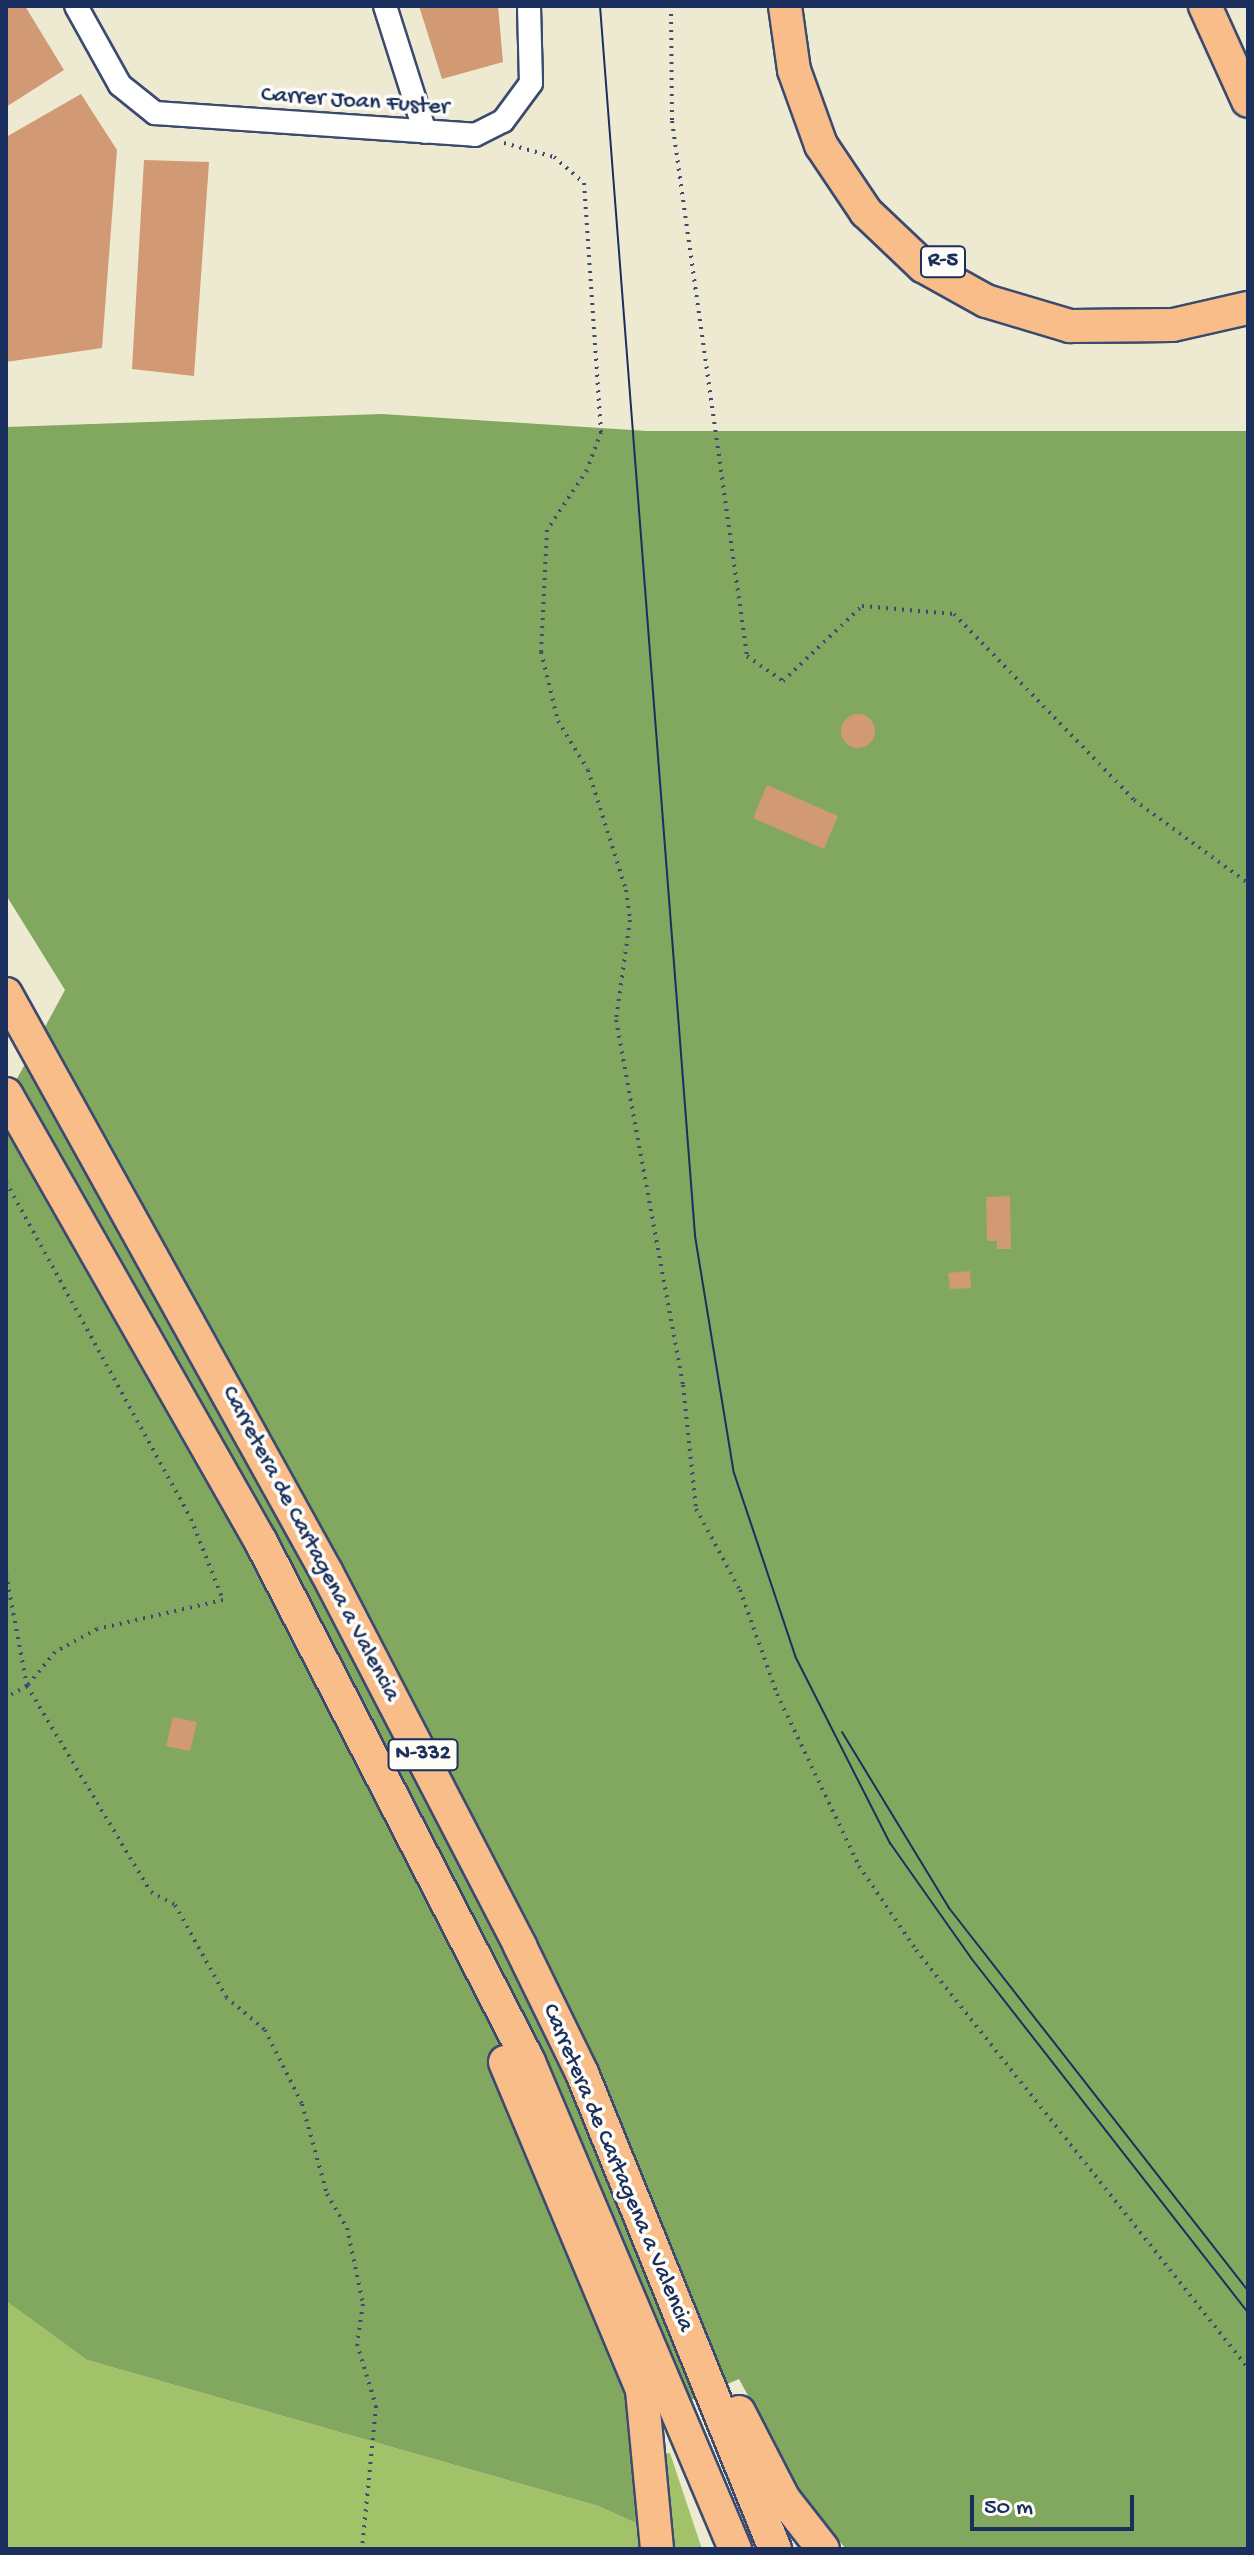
<!DOCTYPE html>
<html>
<head>
<meta charset="utf-8">
<style>
	body { margin:0 }
	#map { position:relative; width:1254px; height:2555px; overflow:hidden; background:#eeead1; font-family:"Gochi Hand",sans-serif }
	div>[style] { position:absolute }
	.green>* { inset:0; background:#a2c26a }
	.forest>* { inset:0; background:#81a85e }
	.building>* { inset:0; background:#d29a74 }
	.round { border-radius:50% }
	.path>* { height:4px; margin-top:-2px; transform-origin:0; background:repeating-linear-gradient(90deg,#3b4b6f 0 2px,transparent 0 8px) }
	.roads { filter:drop-shadow(2px 0 #3b4b6f) drop-shadow(-2px 0 #3b4b6f) drop-shadow(0 2px #3b4b6f) drop-shadow(0 -2px #3b4b6f) }
	.minor>* { height:22px; margin:-11px; padding:0 11px; transform-origin:11px; border-radius:11px; background:#fff }
	.highway>* { height:32px; margin:-16px; padding:0 16px; transform-origin:16px; border-radius:16px; background:#f9bd89 }
	.tram>* { height:2px; margin:-1px; padding:0 1px; transform-origin:1px; border-radius:1px; background:#1b2f5e }
	span { translate:-50% -50%; white-space:nowrap; text-align:center; line-height:1.15; -webkit-text-stroke:7px #fdfcf7; paint-order:stroke }
	.shield-label span { padding:2px 6px; background:#fdfcf7; border:2px solid; border-radius:6px; -webkit-text-stroke-width:0 }
	.shield-label { font-size:22px; color:#1b2f5e; font-weight:700 }
	.street-label { font-size:24px; color:#1b2f5e }
	.frame { position:absolute; inset:0; border:8px solid #1b2f5e; pointer-events:none }
	.scale { position:absolute; left:970px; top:2495px; width:164px; height:36px; box-sizing:border-box; border:4px solid #1b2f5e; border-top:0; padding-left:10px; font-size:24px; line-height:28px; white-space:nowrap; color:#1b2f5e; -webkit-text-stroke:6px #fdfcf7; paint-order:stroke }
</style>
</head>
<body>
<div id="map">
	<div class="green">
		<i style="clip-path:polygon(6px 2301px,87px 2360px,598px 2506px,645px 2527px,644px 2549px,6px 2549px)"></i>
		<i style="clip-path:polygon(670px 2453px,702px 2549px,666px 2549px,662px 2454px)"></i>
	</div>
	<div class="forest">
		<i style="clip-path:polygon(382px 414px,647px 431px,1248px 431px,1248px 2549px,846px 2549px,805px 2500px,739px 2379px,651px 2417px,645px 2527px,598px 2506px,87px 2360px,6px 2301px,6px 1099px,65px 990px,6px 895px,6px 427px)"></i>
	</div>
	<div class="building">
		<i style="clip-path:polygon(6px 6px,25px 6px,64px 70px,6px 107px)"></i>
		<i style="clip-path:polygon(419px 6px,498px 6px,503px 62px,442px 79px)"></i>
		<i style="clip-path:polygon(81px 94px,117px 150px,102px 348px,6px 362px,6px 137px)"></i>
		<i style="clip-path:polygon(144px 160px,209px 162px,194px 376px,132px 369px)"></i>
		<i class="round" style="left:841px;top:714px;width:34px;height:34px"></i>
		<i style="clip-path:polygon(767px 785px,838px 816px,824px 849px,753px 818px)"></i>
		<i style="clip-path:polygon(1010px 1196px,1011px 1249px,997px 1249px,997px 1241px,987px 1241px,986px 1197px)"></i>
		<i style="clip-path:polygon(970px 1271px,971px 1288px,950px 1289px,948px 1273px)"></i>
		<i style="clip-path:polygon(173px 1717px,197px 1722px,190px 1751px,166px 1746px)"></i>
	</div>
	<div class="path">
		<i style="left:671px;top:6px;width:115px;rotate:89.5deg"></i>
		<i style="left:672px;top:121px;width:540px;rotate:82.02deg"></i>
		<i style="left:747px;top:656px;width:44px;rotate:34.8deg"></i>
		<i style="left:783px;top:681px;width:109px;rotate:-43.5deg"></i>
		<i style="left:862px;top:606px;width:92px;rotate:5deg"></i>
		<i style="left:954px;top:614px;width:259px;rotate:45.9deg"></i>
		<i style="left:1134px;top:800px;width:141px;rotate:36.1deg"></i>
		<i style="left:504px;top:143px;width:52px;rotate:15.6deg"></i>
		<i style="left:554px;top:157px;width:40px;rotate:41deg"></i>
		<i style="left:584px;top:183px;width:250px;rotate:86.1deg"></i>
		<i style="left:601px;top:432px;width:40px;rotate:110.2deg"></i>
		<i style="left:587px;top:470px;width:72px;rotate:123.7deg"></i>
		<i style="left:547px;top:530px;width:122px;rotate:92.8deg"></i>
		<i style="left:541px;top:652px;width:71px;rotate:76.2deg"></i>
		<i style="left:558px;top:721px;width:57px;rotate:58.5deg"></i>
		<i style="left:588px;top:770px;width:126px;rotate:72.4deg"></i>
		<i style="left:626px;top:890px;width:30px;rotate:82deg"></i>
		<i style="left:630px;top:920px;width:101px;rotate:98deg"></i>
		<i style="left:616px;top:1020px;width:371px;rotate:79.6deg"></i>
		<i style="left:683px;top:1385px;width:125px;rotate:84deg"></i>
		<i style="left:696px;top:1509px;width:92px;rotate:61.5deg"></i>
		<i style="left:740px;top:1590px;width:110px;rotate:70.4deg"></i>
		<i style="left:777px;top:1694px;width:191px;rotate:64.5deg"></i>
		<i style="left:859px;top:1866px;width:102px;rotate:55.8deg"></i>
		<i style="left:916px;top:1950px;width:534px;rotate:51.54deg"></i>
		<i style="left:6px;top:1182px;width:384px;rotate:61.2deg"></i>
		<i style="left:191px;top:1519px;width:87px;rotate:68.4deg"></i>
		<i style="left:223px;top:1600px;width:129px;rotate:167deg"></i>
		<i style="left:97px;top:1629px;width:48px;rotate:151.3deg"></i>
		<i style="left:55px;top:1652px;width:44px;rotate:129.5deg"></i>
		<i style="left:27px;top:1686px;width:240px;rotate:59deg"></i>
		<i style="left:151px;top:1892px;width:27px;rotate:28deg"></i>
		<i style="left:175px;top:1905px;width:105px;rotate:61deg"></i>
		<i style="left:226px;top:1997px;width:51px;rotate:40.2deg"></i>
		<i style="left:265px;top:2030px;width:83px;rotate:63.4deg"></i>
		<i style="left:302px;top:2104px;width:93px;rotate:74.5deg"></i>
		<i style="left:327px;top:2194px;width:39px;rotate:60deg"></i>
		<i style="left:347px;top:2228px;width:78px;rotate:78.1deg"></i>
		<i style="left:363px;top:2304px;width:40px;rotate:98.5deg"></i>
		<i style="left:357px;top:2344px;width:65px;rotate:73deg"></i>
		<i style="left:376px;top:2406px;width:144px;rotate:95.6deg"></i>
		<i style="left:6px;top:1574px;width:114px;rotate:79.4deg"></i>
		<i style="left:27px;top:1686px;width:24px;rotate:152deg"></i>
	</div>
	<div class="roads">
		<div class="minor">
			<i style="left:76px;top:6px;width:90px;rotate:60.9deg"></i>
			<i style="left:120px;top:85px;width:45px;rotate:38.7deg"></i>
			<i style="left:155px;top:113px;width:321px;rotate:3.9deg"></i>
			<i style="left:475px;top:135px;width:31px;rotate:-27deg"></i>
			<i style="left:503px;top:121px;width:47px;rotate:-53.6deg"></i>
			<i style="left:531px;top:83px;width:77px;rotate:-91.5deg"></i>
			<i style="left:385px;top:6px;width:132px;rotate:72.4deg"></i>
		</div>
		<div class="highway">
			<i style="left:785px;top:6px;width:65px;rotate:82deg"></i>
			<i style="left:794px;top:70px;width:80px;rotate:70.2deg"></i>
			<i style="left:821px;top:145px;width:81px;rotate:56.1deg"></i>
			<i style="left:866px;top:212px;width:79px;rotate:43.5deg"></i>
			<i style="left:923px;top:266px;width:72px;rotate:29.1deg"></i>
			<i style="left:986px;top:301px;width:88px;rotate:16.6deg"></i>
			<i style="left:1070px;top:326px;width:103px;rotate:-0.6deg"></i>
			<i style="left:1173px;top:325px;width:77px;rotate:-12.8deg"></i>
			<i style="left:1205px;top:6px;width:104px;rotate:65.6deg"></i>
			<i style="left:6px;top:994px;width:662px;rotate:61deg"></i>
			<i style="left:327px;top:1573px;width:420px;rotate:62.6deg"></i>
			<i style="left:520px;top:1946px;width:141px;rotate:64deg"></i>
			<i style="left:582px;top:2073px;width:514px;rotate:67.93deg"></i>
			<i style="left:6px;top:1094px;width:515px;rotate:60.35deg"></i>
			<i style="left:261px;top:1542px;width:585px;rotate:62.73deg"></i>
			<i style="left:529px;top:2062px;width:529px;rotate:67.07deg"></i>
			<i style="left:505px;top:2062px;width:355px;rotate:67.3deg"></i>
			<i style="left:642px;top:2390px;width:160px;rotate:84.6deg"></i>
			<i style="left:739px;top:2412px;width:98px;rotate:62.7deg"></i>
			<i style="left:784px;top:2499px;width:63px;rotate:52deg"></i>
		</div>
	</div>
	<div class="tram">
		<i style="left:600px;top:6px;width:1234px;rotate:85.58deg"></i>
		<i style="left:695px;top:1236px;width:240px;rotate:80.7deg"></i>
		<i style="left:734px;top:1473px;width:195px;rotate:71.5deg"></i>
		<i style="left:796px;top:1658px;width:208px;rotate:63.1deg"></i>
		<i style="left:890px;top:1843px;width:141px;rotate:54.8deg"></i>
		<i style="left:971px;top:1958px;width:450px;rotate:52deg"></i>
		<i style="left:842px;top:1732px;width:206px;rotate:58.7deg"></i>
		<i style="left:949px;top:1908px;width:486px;rotate:52deg"></i>
	</div>
	<div class="shield-label">
		<span style="left:943px;top:262px">R-5</span>
		<span style="left:423px;top:1755px">N-332</span>
	</div>
	<div class="street-label">
		<span style="left:355px;top:102px;rotate:4deg">Carrer Joan Fuster</span>
		<span style="left:310px;top:1544px;rotate:62deg">Carretera de Cartagena a Valencia</span>
		<span style="left:617px;top:2168px;rotate:67deg">Carretera de Cartagena a Valencia</span>
	</div>
	<div class="frame"></div>
	<div class="scale">50 m</div>
</div>
</body>
</html>
